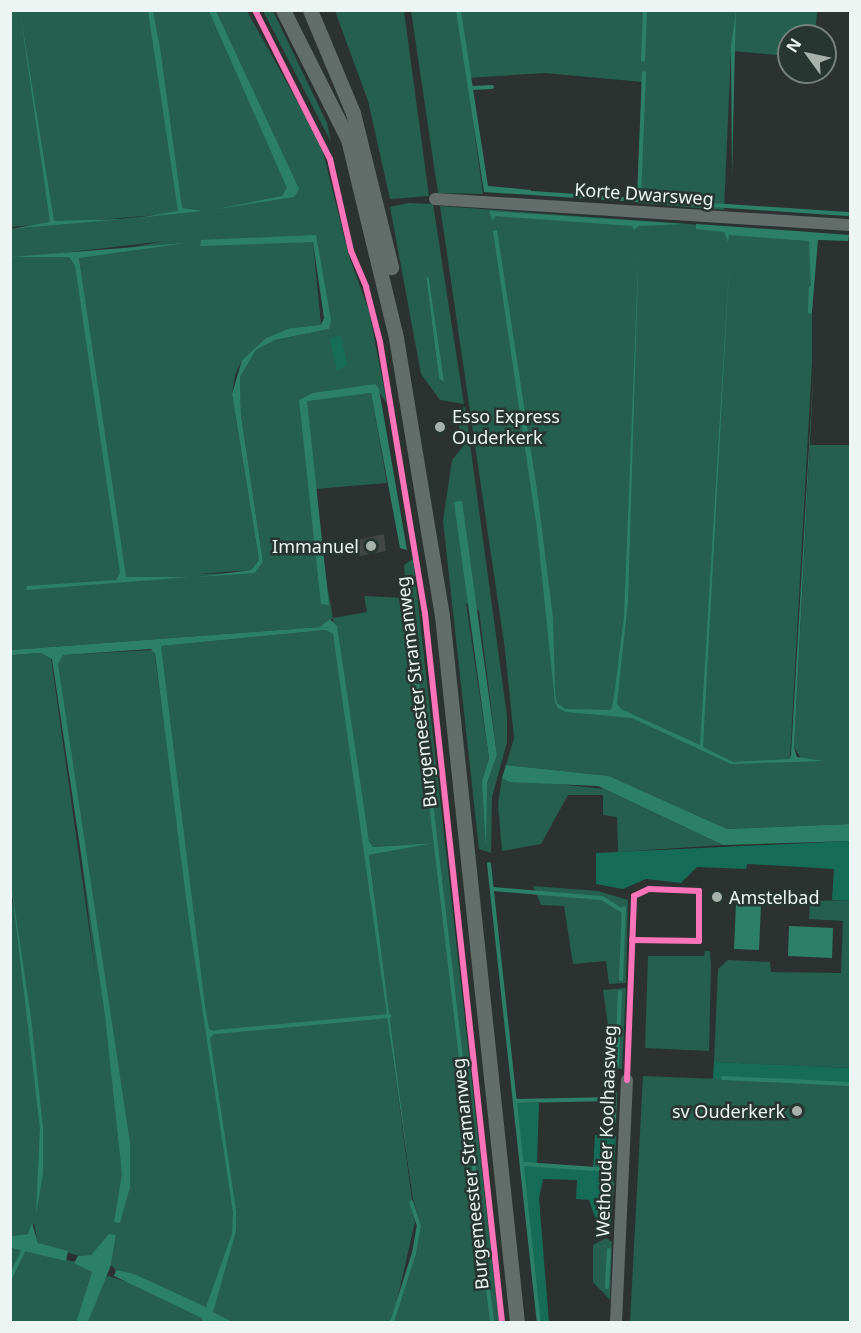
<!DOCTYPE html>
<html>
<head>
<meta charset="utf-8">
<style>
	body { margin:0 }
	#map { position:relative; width:861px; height:1333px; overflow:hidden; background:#2c3230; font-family:"Noto Sans",sans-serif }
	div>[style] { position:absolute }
	.green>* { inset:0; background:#255f4e }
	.forest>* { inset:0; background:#166d57 }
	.water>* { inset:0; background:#2d8068 }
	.stream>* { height:4px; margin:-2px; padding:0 2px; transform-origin:2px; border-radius:2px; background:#2d8068 }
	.building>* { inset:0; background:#434846 }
	.minor>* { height:12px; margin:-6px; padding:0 6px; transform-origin:6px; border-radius:6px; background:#636e6a }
	.major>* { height:15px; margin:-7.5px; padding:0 7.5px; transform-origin:7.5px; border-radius:7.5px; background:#626e69 }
	.cycleway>* { height:6px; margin:-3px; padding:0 3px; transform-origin:3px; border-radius:3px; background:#fb73b8 }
	.dots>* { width:16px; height:16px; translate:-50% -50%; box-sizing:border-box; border:3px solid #283631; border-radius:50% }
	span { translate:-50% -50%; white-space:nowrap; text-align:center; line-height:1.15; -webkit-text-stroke:5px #283631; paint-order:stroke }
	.street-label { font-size:18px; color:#ecf5f1 }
	.poi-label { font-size:18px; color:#ecf5f1 }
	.left { translate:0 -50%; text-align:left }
	.right { translate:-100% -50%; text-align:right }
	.frame { position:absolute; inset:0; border:12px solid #ecf5f1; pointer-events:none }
	.north { position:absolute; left:777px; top:24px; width:60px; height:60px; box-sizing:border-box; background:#283631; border:2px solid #76827e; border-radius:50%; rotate:303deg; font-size:16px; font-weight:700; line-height:24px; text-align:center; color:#ecf5f1 }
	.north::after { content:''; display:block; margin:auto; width:21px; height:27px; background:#a9b1ad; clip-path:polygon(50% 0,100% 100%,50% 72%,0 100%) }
</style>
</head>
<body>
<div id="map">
	<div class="green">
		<i style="clip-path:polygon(evenodd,11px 11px,247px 11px,321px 144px,349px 256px,369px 311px,387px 404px,374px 384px,311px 399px,371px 393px,387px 483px,315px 489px,318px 534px,333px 618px,367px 612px,364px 596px,407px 598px,404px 565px,413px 559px,499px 1322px,394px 1322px,420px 1223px,413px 1199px,369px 855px,434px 843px,373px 847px,369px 841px,333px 618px,320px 627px,11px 650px,11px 229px,193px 212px,11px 227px,11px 11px,165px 241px,79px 257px,119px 550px,75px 266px,69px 257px,54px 254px,165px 241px,11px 11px,313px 242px,329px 329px,275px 340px,256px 350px,240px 377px,241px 415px,263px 562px,255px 573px,198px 574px,251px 570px,259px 560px,232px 394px,235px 375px,242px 360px,266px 338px,290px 328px,321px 325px,313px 242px)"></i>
		<i style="clip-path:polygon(263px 11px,273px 11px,327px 123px,331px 142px)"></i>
		<i style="clip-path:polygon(335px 11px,404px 11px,429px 196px,390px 199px,368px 101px)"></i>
		<i style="clip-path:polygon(411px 11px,817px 11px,815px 36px,789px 36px,789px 56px,731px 51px,724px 210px,637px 203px,642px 82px,545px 73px,467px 78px,483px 194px,438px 193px)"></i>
		<i style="clip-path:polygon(evenodd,408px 203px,433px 204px,464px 404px,440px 400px,421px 374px,390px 207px,408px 203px,426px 277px,429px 279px,443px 382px,439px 379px,426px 277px)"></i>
		<i style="clip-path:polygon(440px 206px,812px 233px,812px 362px,790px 759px,801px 758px,794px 748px,810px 445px,850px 445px,850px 824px,727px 829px,609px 776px,506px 765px,514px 738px,505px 650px)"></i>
		<i style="clip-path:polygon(evenodd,465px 407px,507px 716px,507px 742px,492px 797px,491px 853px,479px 849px,443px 521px,452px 460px,466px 443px,465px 436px,460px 436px,457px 409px,465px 407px,466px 603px,479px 611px,497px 755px,487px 783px,482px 781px,489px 758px,466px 603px)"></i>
		<i style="clip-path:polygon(325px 630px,333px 634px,353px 759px,415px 1222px,392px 1322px,88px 1322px,105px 1275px,206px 1307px,116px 1270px,111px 1265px,116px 1235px,109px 1235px,91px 1255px,79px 1256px,38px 1243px,34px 1223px,28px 1234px,11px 1236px,10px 892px,15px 913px,10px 883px,11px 655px,41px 653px,51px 658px,96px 977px,58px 664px,62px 655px,154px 650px,202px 1006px,160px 646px)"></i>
		<i style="clip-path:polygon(502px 778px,604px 789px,723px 845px,618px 852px,617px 817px,603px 815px,603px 795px,568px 795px,541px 844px,502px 851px,498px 804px)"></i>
		<i style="clip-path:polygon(533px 886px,598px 891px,628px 900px,626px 983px,609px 984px,606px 961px,573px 964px,564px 906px,541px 905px)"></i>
		<i style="clip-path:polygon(850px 900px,850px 1068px,714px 1062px,718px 969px,728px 960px,770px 962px,771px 972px,841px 973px,843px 921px,809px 919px,810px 901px)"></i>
		<i style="clip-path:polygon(705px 951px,710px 951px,711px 965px,709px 1051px,645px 1048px,648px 956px,704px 956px)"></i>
		<i style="clip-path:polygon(626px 988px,622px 1069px,614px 1068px,603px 990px)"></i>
		<i style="clip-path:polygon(643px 1076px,850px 1084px,850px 1322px,630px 1322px)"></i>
		<i style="clip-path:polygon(606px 1238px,612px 1242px,610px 1300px,593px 1282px,593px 1245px)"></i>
		<i style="clip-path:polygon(10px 1248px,81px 1263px,92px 1272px,76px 1322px,11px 1322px)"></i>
	</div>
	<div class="forest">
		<i style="clip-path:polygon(341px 335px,347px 365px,337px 371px,330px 338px)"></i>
		<i style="clip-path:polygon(850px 841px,850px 900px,832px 900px,834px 869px,747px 864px,746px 869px,697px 867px,681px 883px,646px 879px,623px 889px,596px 884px,596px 853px)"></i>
		<i style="clip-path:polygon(714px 1062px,850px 1068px,850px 1084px,713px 1079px)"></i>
		<i style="clip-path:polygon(515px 1103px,539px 1103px,537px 1163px,593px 1170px,595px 1135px,616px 1136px,611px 1223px,597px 1223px,589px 1200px,576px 1199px,577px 1180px,543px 1179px,539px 1198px,549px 1322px,538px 1322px)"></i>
	</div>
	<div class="water">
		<i style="clip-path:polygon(20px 11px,54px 221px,124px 219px,11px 229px,50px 222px)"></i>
		<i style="clip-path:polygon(148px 11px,153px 11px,160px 48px,182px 208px,202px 211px,137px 218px,178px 211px)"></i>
		<i style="clip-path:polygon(209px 11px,216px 11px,299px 189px,294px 197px,212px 210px,282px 196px,287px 188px)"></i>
		<i style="clip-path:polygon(456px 11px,461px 11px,488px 186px,531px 190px,532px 195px,484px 192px)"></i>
		<i style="clip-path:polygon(736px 11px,735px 46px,732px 177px,731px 46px)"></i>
		<i style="clip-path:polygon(489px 211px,686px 224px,639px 226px,634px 230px,632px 226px,495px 216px,493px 221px)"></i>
		<i style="clip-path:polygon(696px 224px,796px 231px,849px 235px,848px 241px,818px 240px,812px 311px,809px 241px,729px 235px,728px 242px,724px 232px,696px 229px)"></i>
		<i style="clip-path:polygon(497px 230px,537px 490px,553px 618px,555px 691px,557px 703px,565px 709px,611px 710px,614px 697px,624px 617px,639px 240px,628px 602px,617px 703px,621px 709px,700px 745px,730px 252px,703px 747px,733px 762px,790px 759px,791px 755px,814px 362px,794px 748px,797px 757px,824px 761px,731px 764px,632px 718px,566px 712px,558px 708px,555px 702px,537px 529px,493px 231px)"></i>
		<i style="clip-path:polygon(316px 235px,331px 320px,329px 329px,275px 340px,256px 350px,240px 377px,241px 415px,263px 562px,255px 573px,198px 577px,251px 570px,259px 560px,232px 394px,242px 360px,266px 338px,290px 328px,321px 325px,324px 318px,313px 242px,200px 246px,201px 240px)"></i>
		<i style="clip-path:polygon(186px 243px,79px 258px,126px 577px,190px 577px,26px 590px,27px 586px,116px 580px,120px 573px,75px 266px,69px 257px,11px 257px)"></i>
		<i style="clip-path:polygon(426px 276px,429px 279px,444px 382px,439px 379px)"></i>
		<i style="clip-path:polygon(375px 384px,379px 389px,407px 550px,400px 548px,371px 393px,307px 401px,329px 605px,321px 604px,299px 400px,313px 393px)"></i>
		<i style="clip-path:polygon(462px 501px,497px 755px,487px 783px,486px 847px,482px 781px,489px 758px,454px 502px)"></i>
		<i style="clip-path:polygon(330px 619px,337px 626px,369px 841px,373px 847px,435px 843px,369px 855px,413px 1199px,333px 634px,325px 630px,161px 646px,205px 1006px,209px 1029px,216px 1032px,210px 1038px,236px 1210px,236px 1231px,213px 1312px,232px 1322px,203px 1322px,202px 1318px,114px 1276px,116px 1270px,134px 1274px,206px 1307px,232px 1234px,233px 1212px,189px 921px,155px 654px,151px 649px,63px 655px,58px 664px,130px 1143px,130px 1187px,120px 1223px,114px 1222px,122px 1174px,105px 1015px,52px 659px,41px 653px,11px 655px,11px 650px,320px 627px)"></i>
		<i style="clip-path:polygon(506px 765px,609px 776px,727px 829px,850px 824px,850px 841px,723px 845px,598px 786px,510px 782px,502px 778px)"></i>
		<i style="clip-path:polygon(11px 883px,31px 1018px,43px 1127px,43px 1173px,36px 1214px,40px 1128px)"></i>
		<i style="clip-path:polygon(736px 904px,761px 905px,759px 950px,734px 949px)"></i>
		<i style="clip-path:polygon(789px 926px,833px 928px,832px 958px,788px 956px)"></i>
		<i style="clip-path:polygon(32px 1223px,38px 1243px,68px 1251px,66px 1261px,11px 1248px,11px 1236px,28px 1234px)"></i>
		<i style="clip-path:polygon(109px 1234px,116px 1235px,111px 1265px,88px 1322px,76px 1322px,92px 1272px,74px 1263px,78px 1256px,91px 1255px)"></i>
	</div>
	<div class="stream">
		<i style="left:643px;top:60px;width:50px;rotate:-87.7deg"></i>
		<i style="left:644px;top:73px;width:126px;rotate:92.3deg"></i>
		<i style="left:639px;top:199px;width:38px;rotate:6deg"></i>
		<i style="left:472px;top:88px;width:20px;rotate:-3deg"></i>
		<i style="left:532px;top:193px;width:316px;rotate:3.8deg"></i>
		<i style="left:810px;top:312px;width:24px;rotate:-88deg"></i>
		<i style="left:407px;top:599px;width:728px;rotate:83.29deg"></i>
		<i style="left:489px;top:864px;width:461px;rotate:83.8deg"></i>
		<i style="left:493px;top:889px;width:109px;rotate:4.7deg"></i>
		<i style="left:602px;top:898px;width:26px;rotate:32deg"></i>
		<i style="left:621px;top:979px;width:71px;rotate:-87.6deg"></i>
		<i style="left:216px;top:1032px;width:174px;rotate:-5.3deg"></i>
		<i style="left:617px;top:1064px;width:72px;rotate:-87.6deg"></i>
		<i style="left:723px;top:1078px;width:127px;rotate:2.7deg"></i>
		<i style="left:515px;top:1101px;width:99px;rotate:-1.2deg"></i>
		<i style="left:614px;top:1122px;width:29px;rotate:-88deg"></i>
		<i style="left:524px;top:1164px;width:87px;rotate:3.9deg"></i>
		<i style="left:611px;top:1170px;width:23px;rotate:-85deg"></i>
		<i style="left:610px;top:1210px;width:26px;rotate:-86deg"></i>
		<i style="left:10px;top:1278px;width:30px;rotate:-64deg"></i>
		<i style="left:607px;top:1287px;width:37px;rotate:-87deg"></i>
		<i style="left:392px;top:1322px;width:72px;rotate:-72.3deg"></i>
		<i style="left:414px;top:1253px;width:27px;rotate:-80deg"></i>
		<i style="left:419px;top:1226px;width:25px;rotate:-108deg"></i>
	</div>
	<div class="building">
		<i style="clip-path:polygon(384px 534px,386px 551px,359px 556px,357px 540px)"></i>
	</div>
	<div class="minor">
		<i style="left:435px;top:199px;width:416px;rotate:3.6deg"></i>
		<i style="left:616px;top:1322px;width:242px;rotate:-87.4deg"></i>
	</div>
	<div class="major">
		<i style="left:283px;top:10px;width:144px;rotate:63.3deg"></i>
		<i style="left:348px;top:139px;width:205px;rotate:76.4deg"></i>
		<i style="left:396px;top:338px;width:282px;rotate:80.6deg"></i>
		<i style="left:442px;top:616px;width:710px;rotate:83.94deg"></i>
		<i style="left:310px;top:10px;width:112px;rotate:67.3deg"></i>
		<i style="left:353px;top:113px;width:159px;rotate:76.1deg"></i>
	</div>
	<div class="cycleway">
		<i style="left:255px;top:10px;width:167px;rotate:63.3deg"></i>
		<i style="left:330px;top:159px;width:94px;rotate:77.1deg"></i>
		<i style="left:351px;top:251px;width:39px;rotate:67deg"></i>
		<i style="left:366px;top:287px;width:57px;rotate:75.7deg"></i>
		<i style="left:380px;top:342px;width:276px;rotate:80.6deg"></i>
		<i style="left:425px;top:614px;width:712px;rotate:83.79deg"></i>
		<i style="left:627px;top:1080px;width:184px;rotate:-87.8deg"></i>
		<i style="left:634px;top:896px;width:17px;rotate:-25deg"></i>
		<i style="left:649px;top:889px;width:50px;rotate:2.3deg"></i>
		<i style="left:699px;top:891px;width:50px;rotate:90deg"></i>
		<i style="left:699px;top:941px;width:67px;rotate:-179.1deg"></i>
	</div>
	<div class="dots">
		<i style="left:440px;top:427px;background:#a9b1ad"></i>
		<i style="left:371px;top:546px;background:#a9b1ad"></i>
		<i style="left:717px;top:897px;background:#a9b1ad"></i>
		<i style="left:797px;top:1111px;background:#a9b1ad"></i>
	</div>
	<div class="street-label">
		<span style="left:644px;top:194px;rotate:4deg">Korte Dwarsweg</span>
		<span style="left:416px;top:692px;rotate:-97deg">Burgemeester Stramanweg</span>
		<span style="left:606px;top:1131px;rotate:-88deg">Wethouder Koolhaasweg</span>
		<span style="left:470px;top:1174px;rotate:-96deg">Burgemeester Stramanweg</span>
	</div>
	<div class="poi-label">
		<span class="left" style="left:452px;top:427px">Esso Express<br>Ouderkerk</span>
		<span class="right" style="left:359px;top:546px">Immanuel</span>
		<span class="left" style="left:729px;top:897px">Amstelbad</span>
		<span class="right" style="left:785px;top:1111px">sv Ouderkerk</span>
	</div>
	<div class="frame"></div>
	<div class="north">N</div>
</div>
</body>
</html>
